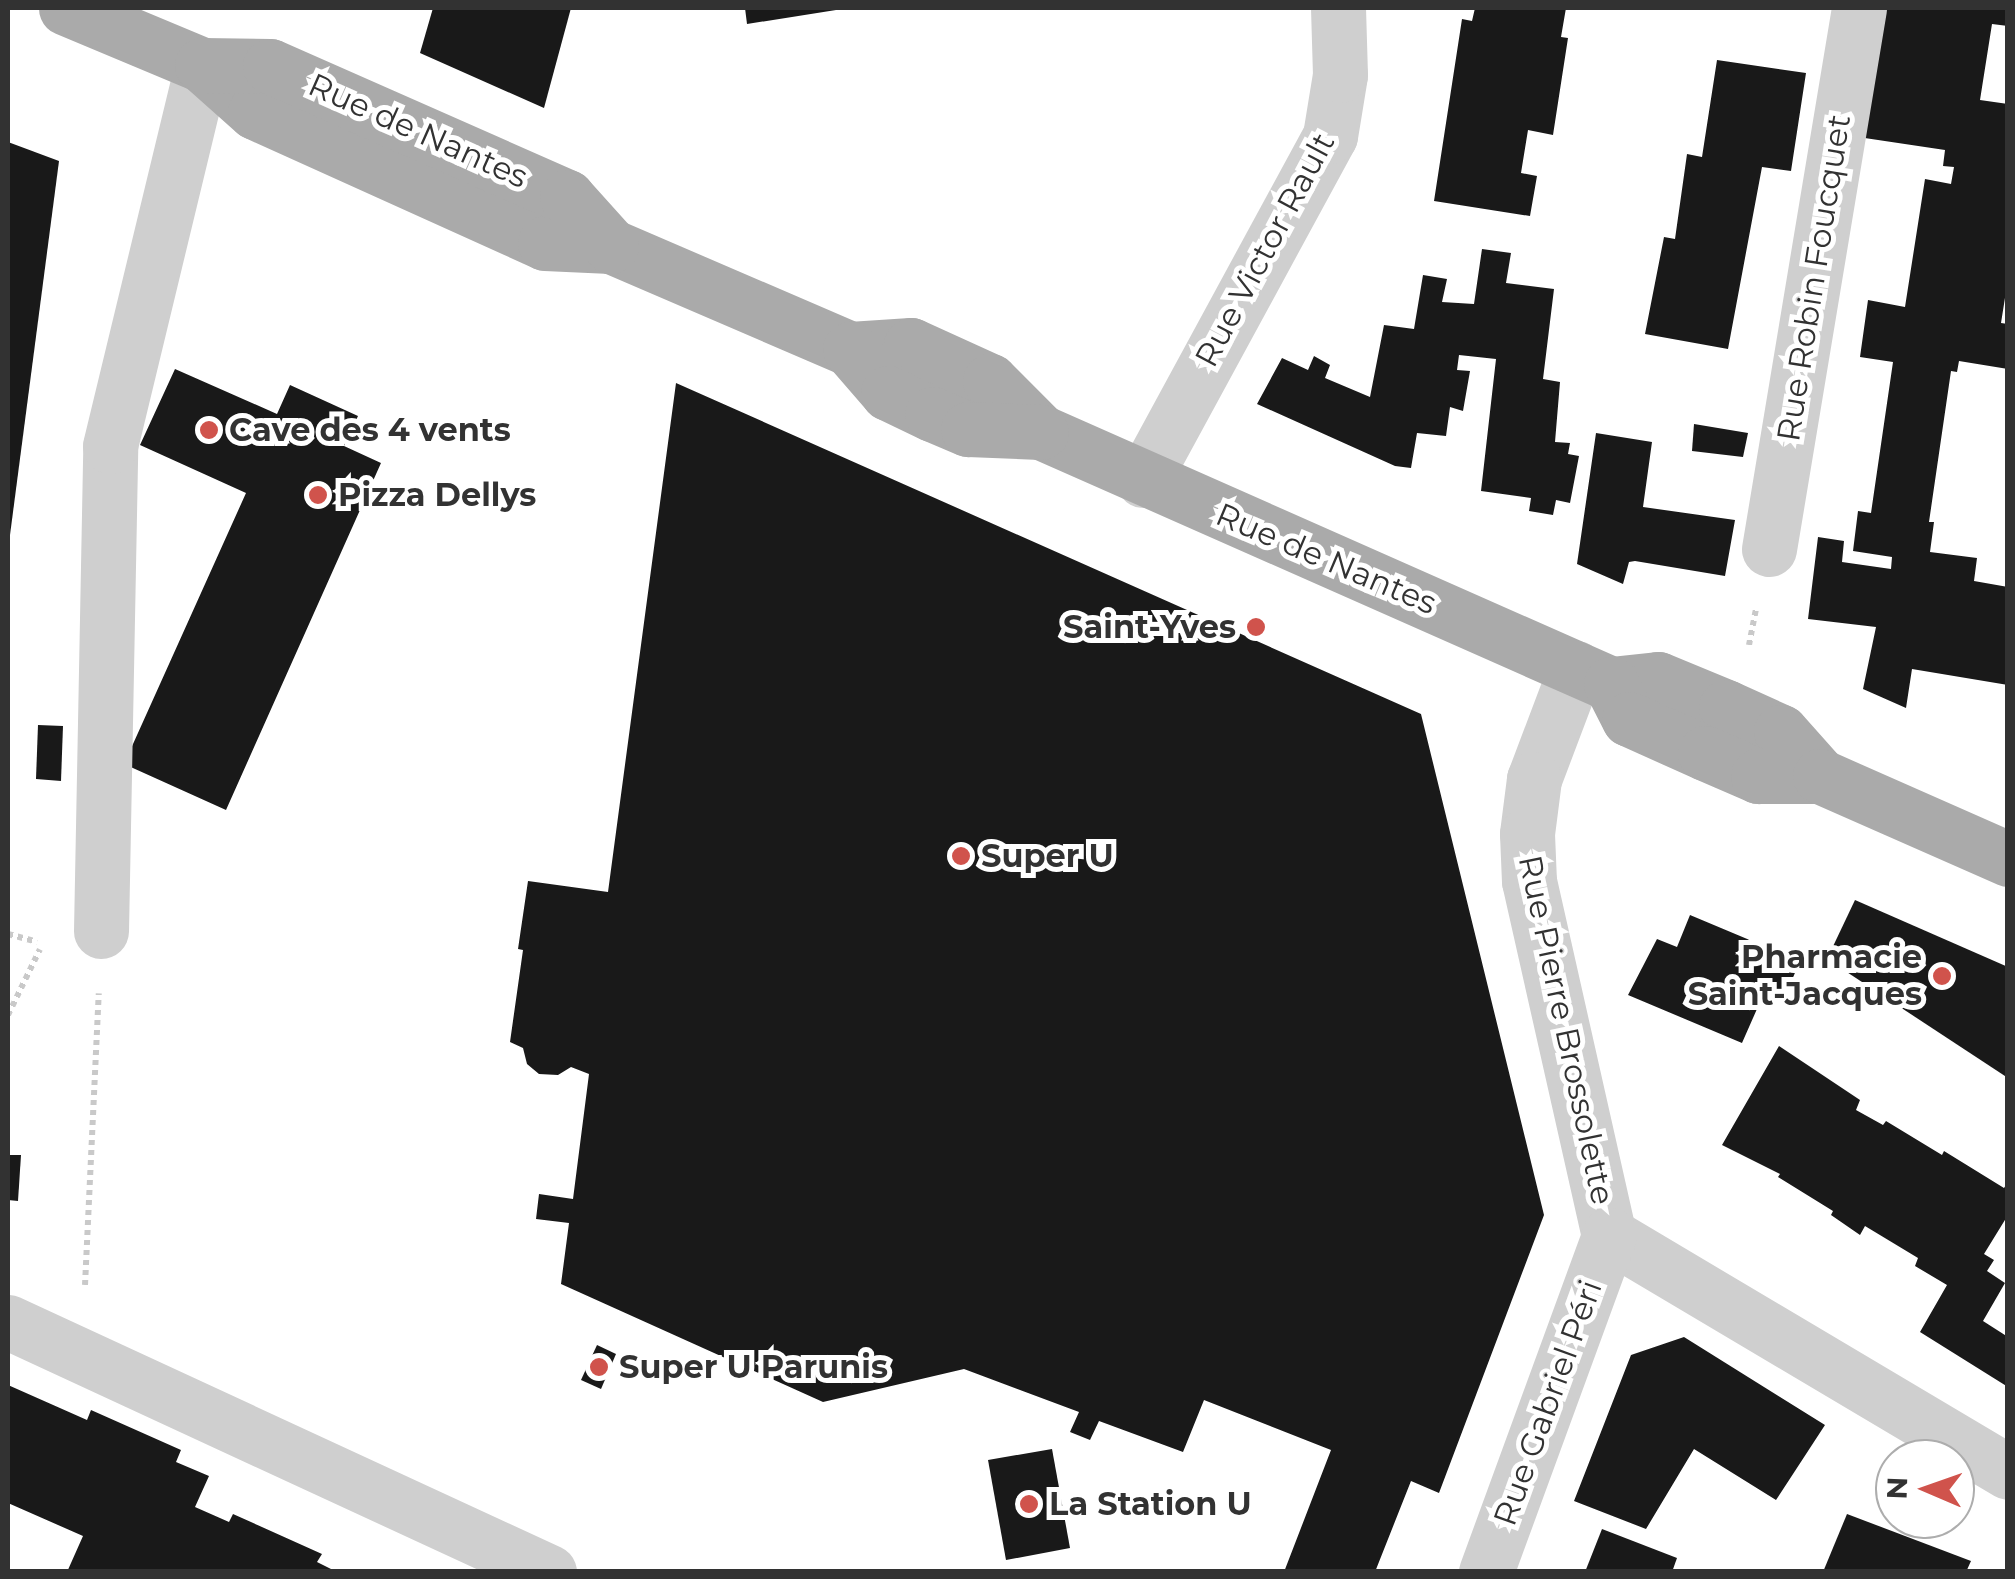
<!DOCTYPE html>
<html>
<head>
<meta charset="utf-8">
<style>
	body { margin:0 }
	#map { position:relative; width:2015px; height:1579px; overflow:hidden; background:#fff; font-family:Montserrat,sans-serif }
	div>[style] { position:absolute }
	.building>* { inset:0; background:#191919 }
	.path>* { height:6px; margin-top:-3px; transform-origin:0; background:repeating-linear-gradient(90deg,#c9c9c9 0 5px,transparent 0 10px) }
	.minor>* { height:55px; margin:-27.5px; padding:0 27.5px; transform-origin:27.5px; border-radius:27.5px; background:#cfcfcf }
	.major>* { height:55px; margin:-27.5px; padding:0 27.5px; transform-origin:27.5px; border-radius:27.5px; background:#aaa }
	.dots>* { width:28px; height:28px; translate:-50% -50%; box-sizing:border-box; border:5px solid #fff; border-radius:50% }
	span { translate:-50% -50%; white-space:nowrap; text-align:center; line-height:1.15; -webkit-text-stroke:10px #fff; paint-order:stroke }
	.street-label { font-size:32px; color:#323232 }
	.poi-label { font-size:32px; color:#323232; font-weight:700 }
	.left { translate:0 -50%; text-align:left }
	.right { translate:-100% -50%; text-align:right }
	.frame { position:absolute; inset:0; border:10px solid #323232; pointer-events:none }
	.north { position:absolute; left:1875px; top:1439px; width:100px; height:100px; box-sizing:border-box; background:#fff; border:2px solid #adadad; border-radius:50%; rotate:272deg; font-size:28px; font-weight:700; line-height:40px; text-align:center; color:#323232 }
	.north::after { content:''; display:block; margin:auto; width:35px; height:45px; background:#d0534c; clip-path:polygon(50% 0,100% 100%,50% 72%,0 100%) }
</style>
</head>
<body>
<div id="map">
	<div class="building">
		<i style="clip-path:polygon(433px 8px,571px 8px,544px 108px,420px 53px)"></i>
		<i style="clip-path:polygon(745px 8px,836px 8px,836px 10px,747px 24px)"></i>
		<i style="clip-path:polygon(1475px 8px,1566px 8px,1561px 37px,1568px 38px,1553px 135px,1528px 130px,1521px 173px,1537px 176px,1530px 216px,1434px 201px,1462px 19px,1472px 21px)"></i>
		<i style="clip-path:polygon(1879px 8px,2008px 8px,2008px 26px,1992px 24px,1980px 100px,2008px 104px,2008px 279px,2001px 323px,2008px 324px,2008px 369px,1959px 361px,1957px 372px,1951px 371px,1929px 522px,1934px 522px,1930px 552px,1977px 558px,1974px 581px,2008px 587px,2008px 685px,1912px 669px,1906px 708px,1863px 689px,1876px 627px,1808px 619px,1818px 537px,1844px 541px,1842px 562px,1891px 569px,1892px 557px,1853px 551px,1858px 511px,1871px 513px,1893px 362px,1860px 357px,1868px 300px,1905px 307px,1925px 179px,1951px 184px,1954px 167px,1943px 166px,1945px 150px,1858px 137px)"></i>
		<i style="clip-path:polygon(1717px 60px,1806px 73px,1791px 171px,1762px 167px,1728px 349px,1645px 334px,1664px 237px,1675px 239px,1687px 154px,1702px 157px)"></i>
		<i style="clip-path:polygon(8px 142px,59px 161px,10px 535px,8px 535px)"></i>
		<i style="clip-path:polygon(1482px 249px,1511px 253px,1506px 283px,1554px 289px,1543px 379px,1560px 382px,1555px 442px,1570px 443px,1568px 454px,1579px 456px,1570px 503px,1556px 500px,1553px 515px,1529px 511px,1531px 498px,1481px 491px,1496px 359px,1459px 355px,1457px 370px,1470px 371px,1463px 411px,1450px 407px,1446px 436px,1417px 433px,1411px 468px,1395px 466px,1257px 404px,1282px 358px,1308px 370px,1314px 356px,1330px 365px,1325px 378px,1370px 397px,1384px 325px,1414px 329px,1423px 275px,1447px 279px,1442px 302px,1474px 304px)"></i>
		<i style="clip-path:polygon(175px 369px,277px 414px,290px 385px,358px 416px,344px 446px,381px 463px,226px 810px,124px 764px,246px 493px,140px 445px)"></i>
		<i style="clip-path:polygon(676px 383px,1421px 714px,1544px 1215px,1439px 1493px,1411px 1481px,1375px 1572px,1284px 1572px,1331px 1450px,1204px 1400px,1183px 1452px,1099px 1421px,1090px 1440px,1070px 1432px,1079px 1412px,964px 1369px,823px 1402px,561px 1284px,569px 1223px,536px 1219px,539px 1194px,573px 1199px,589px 1074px,571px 1067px,558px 1075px,539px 1074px,527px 1064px,523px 1048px,510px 1042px,523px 950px,518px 949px,528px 881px,608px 892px)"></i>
		<i style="clip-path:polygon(1694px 424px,1748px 433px,1743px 457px,1692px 451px)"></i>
		<i style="clip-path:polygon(1596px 433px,1652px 442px,1643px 507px,1735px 520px,1725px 576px,1635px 561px,1629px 562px,1623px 584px,1577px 564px)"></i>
		<i style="clip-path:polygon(38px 725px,63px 726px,61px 781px,36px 779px)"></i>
		<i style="clip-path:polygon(1855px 900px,2008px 967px,2008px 1078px,1827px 959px)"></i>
		<i style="clip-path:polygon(1690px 915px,1800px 961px,1783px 1001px,1764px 993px,1742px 1043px,1628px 995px,1657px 939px,1677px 947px)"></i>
		<i style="clip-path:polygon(1779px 1046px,1860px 1100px,1856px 1110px,1883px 1125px,1886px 1121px,1942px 1155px,1944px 1151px,2004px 1188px,2008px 1182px,2008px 1215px,1984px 1254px,1994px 1260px,1987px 1271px,2005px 1283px,1983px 1321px,2008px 1337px,2008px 1387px,1920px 1332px,1947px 1285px,1915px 1266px,1918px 1258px,1865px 1226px,1860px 1235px,1831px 1215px,1833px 1211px,1778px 1177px,1780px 1174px,1722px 1145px)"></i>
		<i style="clip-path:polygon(8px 1155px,21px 1155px,18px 1201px,8px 1200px)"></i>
		<i style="clip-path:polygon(1684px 1337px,1825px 1425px,1776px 1500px,1694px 1449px,1646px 1529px,1574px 1501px,1631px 1355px)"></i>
		<i style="clip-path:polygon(597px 1345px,616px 1354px,601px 1389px,581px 1380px)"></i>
		<i style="clip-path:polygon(8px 1385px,87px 1420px,91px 1410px,181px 1450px,176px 1462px,209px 1476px,195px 1507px,229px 1522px,233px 1514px,322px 1554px,317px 1562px,337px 1572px,67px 1572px,83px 1536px,8px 1503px)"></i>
		<i style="clip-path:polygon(1052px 1449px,1070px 1548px,1006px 1560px,988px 1460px)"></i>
		<i style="clip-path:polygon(1847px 1514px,1971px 1561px,1966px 1572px,1823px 1572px)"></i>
		<i style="clip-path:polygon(1602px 1529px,1677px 1558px,1672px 1572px,1585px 1572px)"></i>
	</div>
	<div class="path">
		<i style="left:1749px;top:645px;width:37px;rotate:-79deg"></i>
		<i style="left:8px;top:934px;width:30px;rotate:15deg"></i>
		<i style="left:8px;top:1015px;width:73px;rotate:-64.1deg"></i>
		<i style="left:85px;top:1285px;width:292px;rotate:-87.3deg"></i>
	</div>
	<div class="minor">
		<i style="left:1143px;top:480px;width:392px;rotate:-61.5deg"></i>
		<i style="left:1330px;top:136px;width:62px;rotate:-80.7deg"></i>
		<i style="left:1340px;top:75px;width:67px;rotate:-91.7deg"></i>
		<i style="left:1769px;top:549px;width:548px;rotate:-80.55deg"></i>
		<i style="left:1576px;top:668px;width:119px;rotate:110.7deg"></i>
		<i style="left:1534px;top:779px;width:55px;rotate:97.3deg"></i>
		<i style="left:1527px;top:834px;width:47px;rotate:87.6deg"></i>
		<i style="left:1529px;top:881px;width:363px;rotate:77.3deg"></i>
		<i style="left:1609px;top:1235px;width:464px;rotate:30.7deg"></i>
		<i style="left:101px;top:931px;width:485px;rotate:-88.9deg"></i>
		<i style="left:110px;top:446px;width:392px;rotate:-76.4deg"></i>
		<i style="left:8px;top:1322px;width:596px;rotate:24.8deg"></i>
		<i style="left:1486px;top:1572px;width:359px;rotate:-69.9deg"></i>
	</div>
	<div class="major">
		<i style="left:66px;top:8px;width:147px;rotate:22.7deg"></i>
		<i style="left:202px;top:65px;width:71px;rotate:41.6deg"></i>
		<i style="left:255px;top:112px;width:318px;rotate:24.3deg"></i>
		<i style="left:545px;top:243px;width:66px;rotate:2.6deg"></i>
		<i style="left:611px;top:246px;width:260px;rotate:23.3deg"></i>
		<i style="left:850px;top:349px;width:61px;rotate:-3.8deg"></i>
		<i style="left:911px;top:345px;width:87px;rotate:24.5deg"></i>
		<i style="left:990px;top:381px;width:72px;rotate:45deg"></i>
		<i style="left:1041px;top:432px;width:623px;rotate:23.85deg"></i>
		<i style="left:1611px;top:684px;width:47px;rotate:-6.1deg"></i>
		<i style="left:1658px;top:679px;width:74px;rotate:22.4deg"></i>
		<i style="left:1726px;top:707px;width:60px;rotate:24.4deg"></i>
		<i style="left:1781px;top:732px;width:59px;rotate:48.4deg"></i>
		<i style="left:202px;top:65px;width:68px;rotate:0.8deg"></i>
		<i style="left:270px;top:66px;width:325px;rotate:23.8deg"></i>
		<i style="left:567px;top:197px;width:66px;rotate:48.1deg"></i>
		<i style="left:850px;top:349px;width:58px;rotate:49.2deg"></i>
		<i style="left:888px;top:393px;width:49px;rotate:25.5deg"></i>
		<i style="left:932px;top:414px;width:39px;rotate:23deg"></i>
		<i style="left:968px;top:429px;width:73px;rotate:2.4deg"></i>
		<i style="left:1611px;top:684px;width:39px;rotate:63deg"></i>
		<i style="left:1629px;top:719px;width:83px;rotate:24.1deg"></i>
		<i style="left:1705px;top:753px;width:58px;rotate:23.5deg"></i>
		<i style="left:1758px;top:776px;width:62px"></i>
		<i style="left:1820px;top:776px;width:206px;rotate:23.8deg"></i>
	</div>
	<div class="dots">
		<i style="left:209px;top:430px;background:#d0534c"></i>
		<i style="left:318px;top:495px;background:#d0534c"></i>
		<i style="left:1256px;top:627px;background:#d0534c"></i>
		<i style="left:961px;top:856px;background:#d0534c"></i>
		<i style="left:1942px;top:976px;background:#d0534c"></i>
		<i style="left:599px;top:1367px;background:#d0534c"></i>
		<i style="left:1029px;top:1504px;background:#d0534c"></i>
	</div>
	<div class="street-label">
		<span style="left:418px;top:131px;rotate:24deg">Rue de Nantes</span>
		<span style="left:1265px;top:250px;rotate:-62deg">Rue Victor Rault</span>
		<span style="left:1814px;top:278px;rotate:-81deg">Rue Robin Foucquet</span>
		<span style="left:1326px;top:559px;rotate:23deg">Rue de Nantes</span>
		<span style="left:1566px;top:1030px;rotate:78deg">Rue Pierre Brossolette</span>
		<span style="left:1548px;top:1403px;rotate:-70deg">Rue Gabriel Péri</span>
	</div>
	<div class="poi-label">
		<span class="left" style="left:229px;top:430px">Cave des 4 vents</span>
		<span class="left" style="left:338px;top:495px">Pizza Dellys</span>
		<span class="right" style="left:1236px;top:627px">Saint-Yves</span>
		<span class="left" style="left:981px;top:856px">Super U</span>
		<span class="right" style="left:1922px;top:976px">Pharmacie<br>Saint-Jacques</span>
		<span class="left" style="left:619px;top:1367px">Super U Parunis</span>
		<span class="left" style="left:1049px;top:1504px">La Station U</span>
	</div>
	<div class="frame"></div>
	<div class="north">N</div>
</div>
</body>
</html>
